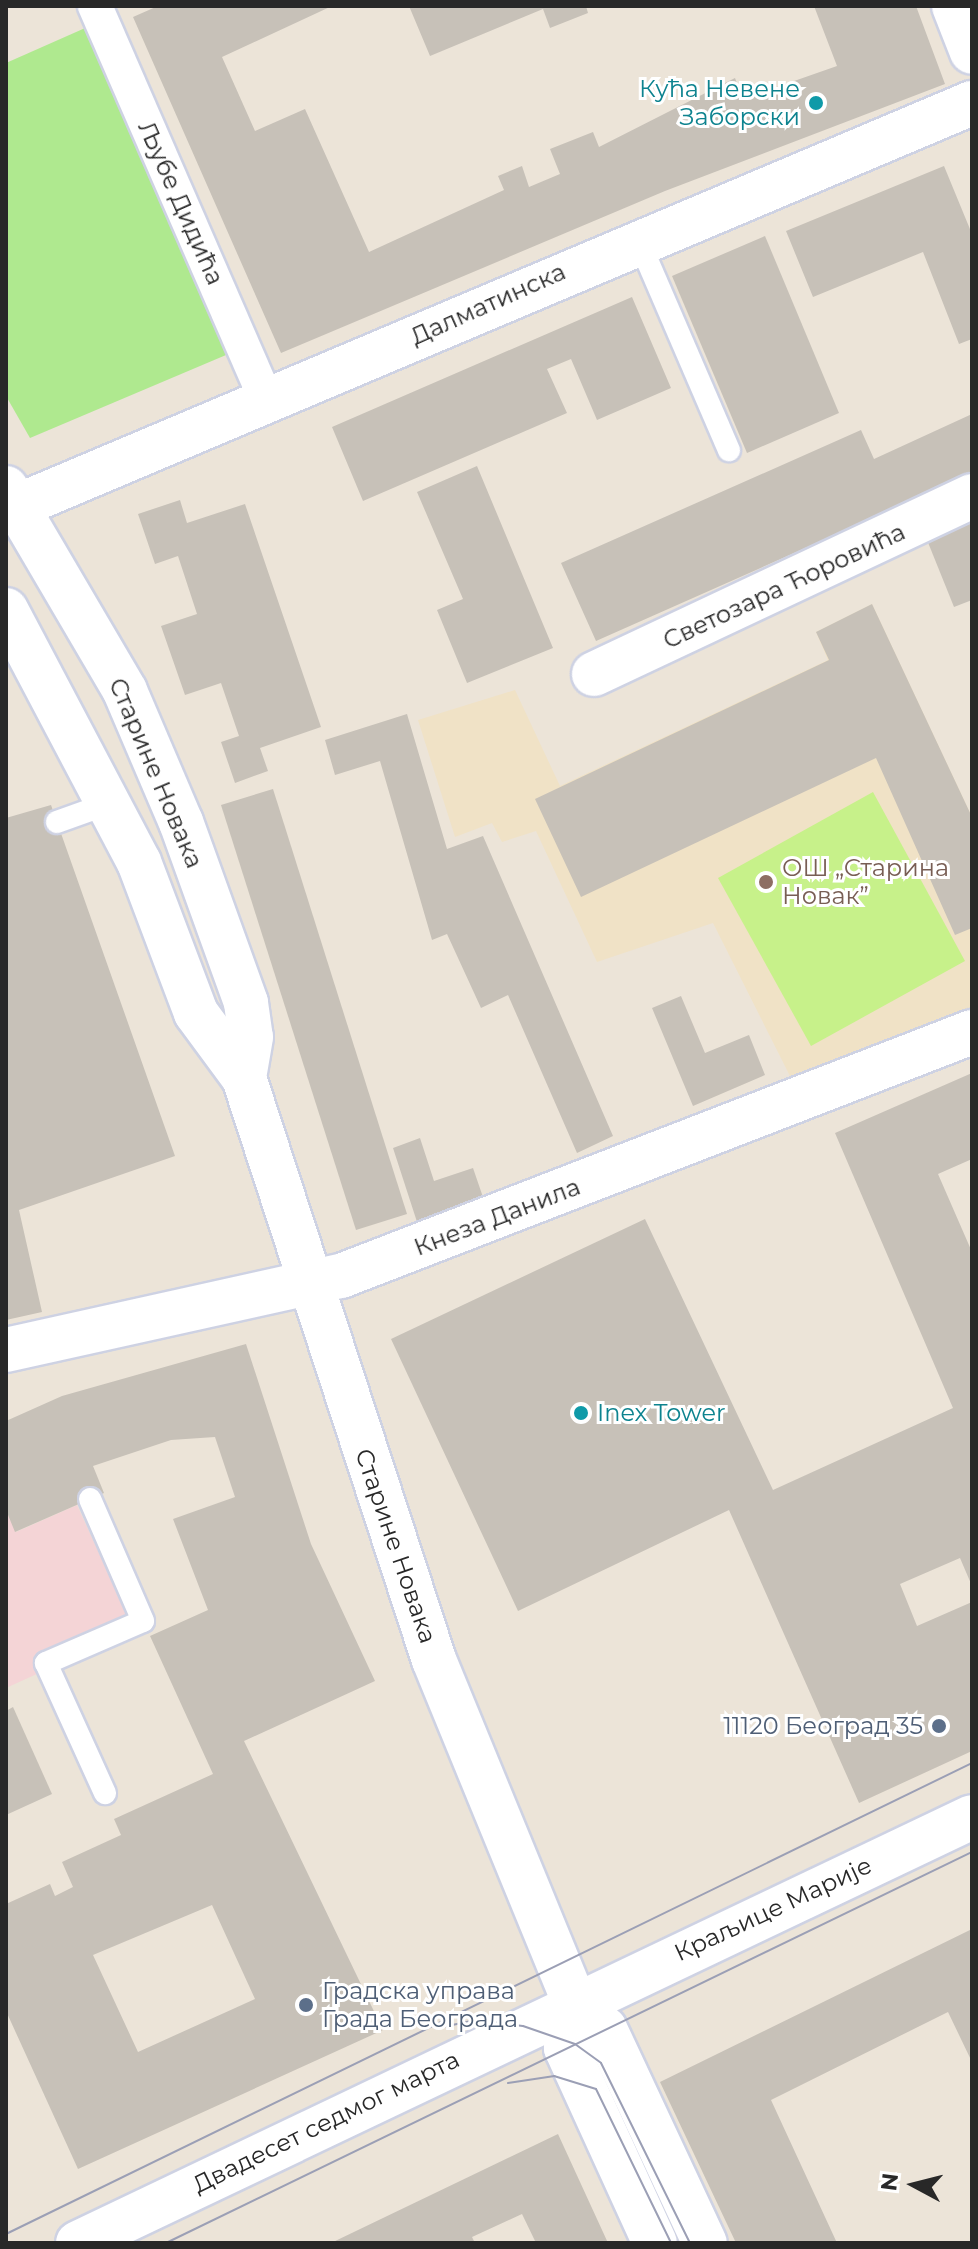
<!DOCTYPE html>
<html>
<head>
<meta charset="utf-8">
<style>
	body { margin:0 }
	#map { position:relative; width:978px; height:2249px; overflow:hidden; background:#ece4d8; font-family:Montserrat,sans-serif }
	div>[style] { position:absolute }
	.education>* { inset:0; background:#f0e2c6 }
	.medical>* { inset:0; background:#f4d4d6 }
	.green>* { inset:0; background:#afe98f }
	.pitch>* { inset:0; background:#c7f18a }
	.building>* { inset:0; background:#c7c1b8 }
	.roads { filter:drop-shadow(2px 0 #ced2e3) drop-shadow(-2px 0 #ced2e3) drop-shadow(0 2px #ced2e3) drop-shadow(0 -2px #ced2e3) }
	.service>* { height:22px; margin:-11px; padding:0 11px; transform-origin:11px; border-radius:11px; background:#fff }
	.pedestrian>* { height:34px; margin:-17px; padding:0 17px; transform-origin:17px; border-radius:17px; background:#fff }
	.minor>* { height:44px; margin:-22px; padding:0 22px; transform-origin:22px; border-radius:22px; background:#fff }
	.secondary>* { height:44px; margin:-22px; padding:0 22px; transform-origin:22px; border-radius:22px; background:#fff }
	.tram>* { height:2px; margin:-1px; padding:0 1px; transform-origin:1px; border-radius:1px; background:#9b9fb5 }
	.dots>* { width:22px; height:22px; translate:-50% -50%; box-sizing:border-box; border:4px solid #fff; border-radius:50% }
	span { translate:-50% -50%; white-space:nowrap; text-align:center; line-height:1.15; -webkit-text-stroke:6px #fff; paint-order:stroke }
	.culture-label { font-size:24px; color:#0d838f }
	.right { translate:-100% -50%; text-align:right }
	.left { translate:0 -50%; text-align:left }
	.street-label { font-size:24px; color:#282828 }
	.education-label { font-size:24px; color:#785e54 }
	.service-label { font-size:24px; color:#4e5e75 }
	.frame { position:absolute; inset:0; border:8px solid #282828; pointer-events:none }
	.north { position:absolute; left:874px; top:2145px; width:80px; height:80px; -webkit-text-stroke:6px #fff; paint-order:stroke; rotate:277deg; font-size:22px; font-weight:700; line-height:32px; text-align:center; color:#282828 }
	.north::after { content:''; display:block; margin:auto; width:28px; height:36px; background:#282828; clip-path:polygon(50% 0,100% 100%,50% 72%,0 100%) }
</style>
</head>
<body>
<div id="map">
	<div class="education">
		<i style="clip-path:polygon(872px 604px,972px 817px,972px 1009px,793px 1082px,713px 923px,597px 962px,536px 831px,502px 842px,492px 823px,455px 837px,418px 720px,515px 690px,560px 786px,828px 660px,816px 632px)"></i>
	</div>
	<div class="medical">
		<i style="clip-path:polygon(77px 1505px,134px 1630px,6px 1688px,6px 1510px,16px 1532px)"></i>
	</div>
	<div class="green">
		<i style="clip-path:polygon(101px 21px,252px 344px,30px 438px,6px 396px,6px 63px)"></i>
	</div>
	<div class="pitch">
		<i style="clip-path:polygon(873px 792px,965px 961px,811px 1046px,718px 878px)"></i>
	</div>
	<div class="building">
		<i style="clip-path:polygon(158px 6px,332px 6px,222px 57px,255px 131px,305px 109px,369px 252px,504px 190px,498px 176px,522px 166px,529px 187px,560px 174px,550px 149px,593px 132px,599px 147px,735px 78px,743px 99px,837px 66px,814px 6px,916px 6px,945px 84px,665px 191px,281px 353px,133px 17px)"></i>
		<i style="clip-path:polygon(409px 6px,586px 6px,588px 13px,550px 28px,543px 9px,430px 56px)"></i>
		<i style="clip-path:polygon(944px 166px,972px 234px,972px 339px,959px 344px,923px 252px,813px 297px,786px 231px)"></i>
		<i style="clip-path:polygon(765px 236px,839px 413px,747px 453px,672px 276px)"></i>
		<i style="clip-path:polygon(632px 297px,671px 388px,597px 420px,571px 359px,547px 369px,567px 413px,363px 501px,332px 427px)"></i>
		<i style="clip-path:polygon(972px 414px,972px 474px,596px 641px,561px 563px,861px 430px,874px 459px)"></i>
		<i style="clip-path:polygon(477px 466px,553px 648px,467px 683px,437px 610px,463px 599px,417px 492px)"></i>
		<i style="clip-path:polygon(180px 500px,187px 523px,245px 504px,321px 727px,260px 748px,268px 771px,235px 783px,221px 742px,239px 736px,221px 683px,185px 695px,161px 626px,197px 614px,178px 556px,155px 564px,138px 514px)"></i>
		<i style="clip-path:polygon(972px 515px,972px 600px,954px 607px,925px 535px)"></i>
		<i style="clip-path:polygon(872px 604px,972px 817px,972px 928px,955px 935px,876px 758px,581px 897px,535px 799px,829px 660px,816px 632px)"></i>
		<i style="clip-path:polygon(407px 714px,447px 849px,483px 836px,613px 1136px,577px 1153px,508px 995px,481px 1008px,447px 934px,432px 940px,380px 761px,335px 775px,325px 740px)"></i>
		<i style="clip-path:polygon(273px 789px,407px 1214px,356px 1230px,221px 805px)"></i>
		<i style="clip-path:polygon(51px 805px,175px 1156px,19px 1210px,42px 1312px,6px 1320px,6px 818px)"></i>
		<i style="clip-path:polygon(681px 996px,705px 1053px,749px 1035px,765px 1075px,693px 1106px,652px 1008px)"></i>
		<i style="clip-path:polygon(972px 1073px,972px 1159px,938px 1174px,972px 1252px,972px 1586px,960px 1558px,900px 1584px,917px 1626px,972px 1602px,972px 1751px,859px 1803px,729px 1510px,518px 1611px,391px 1339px,645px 1219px,773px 1490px,953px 1408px,835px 1133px)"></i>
		<i style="clip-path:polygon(420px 1138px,434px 1181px,473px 1168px,485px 1203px,418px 1225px,393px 1148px)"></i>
		<i style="clip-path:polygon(evenodd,246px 1344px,311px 1544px,375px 1681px,244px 1741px,383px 2030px,78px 2169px,6px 2011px,6px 1904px,50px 1884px,55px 1896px,73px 1887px,62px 1862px,121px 1835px,114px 1819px,213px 1774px,150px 1636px,208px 1610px,173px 1519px,235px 1497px,215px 1437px,171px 1440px,93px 1466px,104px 1493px,15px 1532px,6px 1510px,6px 1421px,62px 1396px,246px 1344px,212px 1905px,255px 1999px,138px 2052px,93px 1955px,212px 1905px)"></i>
		<i style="clip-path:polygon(13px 1707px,52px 1794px,6px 1815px,6px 1711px)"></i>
		<i style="clip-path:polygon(972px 1929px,972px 2062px,948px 2012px,771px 2100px,837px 2243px,736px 2243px,660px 2082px)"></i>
		<i style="clip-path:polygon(558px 2134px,608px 2243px,536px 2243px,522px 2214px,472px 2237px,475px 2243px,331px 2243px)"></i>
	</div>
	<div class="roads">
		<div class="service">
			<i style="left:638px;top:239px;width:230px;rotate:66.7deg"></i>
			<i style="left:57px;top:822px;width:56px;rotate:-19.7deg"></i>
			<i style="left:90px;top:1499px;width:133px;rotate:66.5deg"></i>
			<i style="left:143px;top:1621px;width:106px;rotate:156.6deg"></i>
			<i style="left:46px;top:1663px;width:143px;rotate:65.6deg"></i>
		</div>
		<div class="pedestrian">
			<i style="left:95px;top:6px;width:431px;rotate:66.5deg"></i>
		</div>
		<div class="minor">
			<i style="left:954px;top:6px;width:49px;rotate:68.6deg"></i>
			<i style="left:6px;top:511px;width:1049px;rotate:-22.9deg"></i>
			<i style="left:594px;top:674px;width:418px;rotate:-25.2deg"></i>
			<i style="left:6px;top:1350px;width:343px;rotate:-12.5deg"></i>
			<i style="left:341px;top:1276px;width:677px;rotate:-21.14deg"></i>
		</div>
		<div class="secondary">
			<i style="left:6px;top:488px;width:235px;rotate:59.6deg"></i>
			<i style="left:125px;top:691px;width:142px;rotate:66.9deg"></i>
			<i style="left:181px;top:822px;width:192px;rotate:70.2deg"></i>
			<i style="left:246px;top:1003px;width:34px;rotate:82deg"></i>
			<i style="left:251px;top:1037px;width:42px;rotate:99.7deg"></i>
			<i style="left:6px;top:610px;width:285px;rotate:62.2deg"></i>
			<i style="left:139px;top:862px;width:161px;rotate:69.3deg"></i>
			<i style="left:196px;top:1013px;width:81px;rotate:53.6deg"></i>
			<i style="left:244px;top:1078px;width:612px;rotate:71.92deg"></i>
			<i style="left:434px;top:1660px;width:372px;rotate:67.7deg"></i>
			<i style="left:575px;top:2004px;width:39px;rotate:40deg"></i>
			<i style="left:605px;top:2029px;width:236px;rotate:65deg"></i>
			<i style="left:575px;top:2004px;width:45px;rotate:101.6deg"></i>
			<i style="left:566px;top:2048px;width:214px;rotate:65.5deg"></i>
			<i style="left:78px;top:2243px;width:990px;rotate:-25.48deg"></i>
		</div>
	</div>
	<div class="tram">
		<i style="left:438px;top:2028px;width:40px;rotate:-12deg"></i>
		<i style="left:477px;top:2020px;width:46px;rotate:7.4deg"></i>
		<i style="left:523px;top:2026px;width:55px;rotate:19.1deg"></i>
		<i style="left:575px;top:2044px;width:32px;rotate:36deg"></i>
		<i style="left:601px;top:2063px;width:201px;rotate:63.7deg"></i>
		<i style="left:508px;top:2083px;width:47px;rotate:-8.7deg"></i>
		<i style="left:554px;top:2076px;width:44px;rotate:17.2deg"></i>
		<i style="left:596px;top:2089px;width:171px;rotate:64deg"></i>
		<i style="left:6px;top:2234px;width:1075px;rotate:-25.99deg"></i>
		<i style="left:166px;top:2243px;width:896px;rotate:-25.88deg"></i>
	</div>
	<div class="dots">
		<i style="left:816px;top:103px;background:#0f9aa8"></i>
		<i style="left:766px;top:882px;background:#8d6e63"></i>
		<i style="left:581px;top:1413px;background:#0f9aa8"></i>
		<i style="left:939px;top:1726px;background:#5c6f8a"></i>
		<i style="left:306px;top:2005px;background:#5c6f8a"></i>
	</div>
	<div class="culture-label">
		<span class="right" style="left:800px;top:103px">Кућа Невене<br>Заборски</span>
		<span class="left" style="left:597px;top:1413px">Inex Tower</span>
	</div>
	<div class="street-label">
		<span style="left:181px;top:203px;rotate:66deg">Љубе Дидића</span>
		<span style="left:488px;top:304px;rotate:-24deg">Далматинска</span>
		<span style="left:784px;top:586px;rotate:-25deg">Светозара Ћоровића</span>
		<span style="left:156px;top:773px;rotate:67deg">Старине Новака</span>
		<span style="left:497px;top:1217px;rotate:-21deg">Кнеза Данила</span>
		<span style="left:396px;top:1546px;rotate:71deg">Старине Новака</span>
		<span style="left:773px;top:1909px;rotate:-25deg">Краљице Марије</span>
		<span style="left:326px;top:2122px;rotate:-26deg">Двадесет седмог марта</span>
	</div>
	<div class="education-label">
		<span class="left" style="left:782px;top:882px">ОШ „Старина<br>Новак”</span>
	</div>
	<div class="service-label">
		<span class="right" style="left:923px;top:1726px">11120 Београд 35</span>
		<span class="left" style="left:322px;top:2005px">Градска управа<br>Града Београда</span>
	</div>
	<div class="frame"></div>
	<div class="north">N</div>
</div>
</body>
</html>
